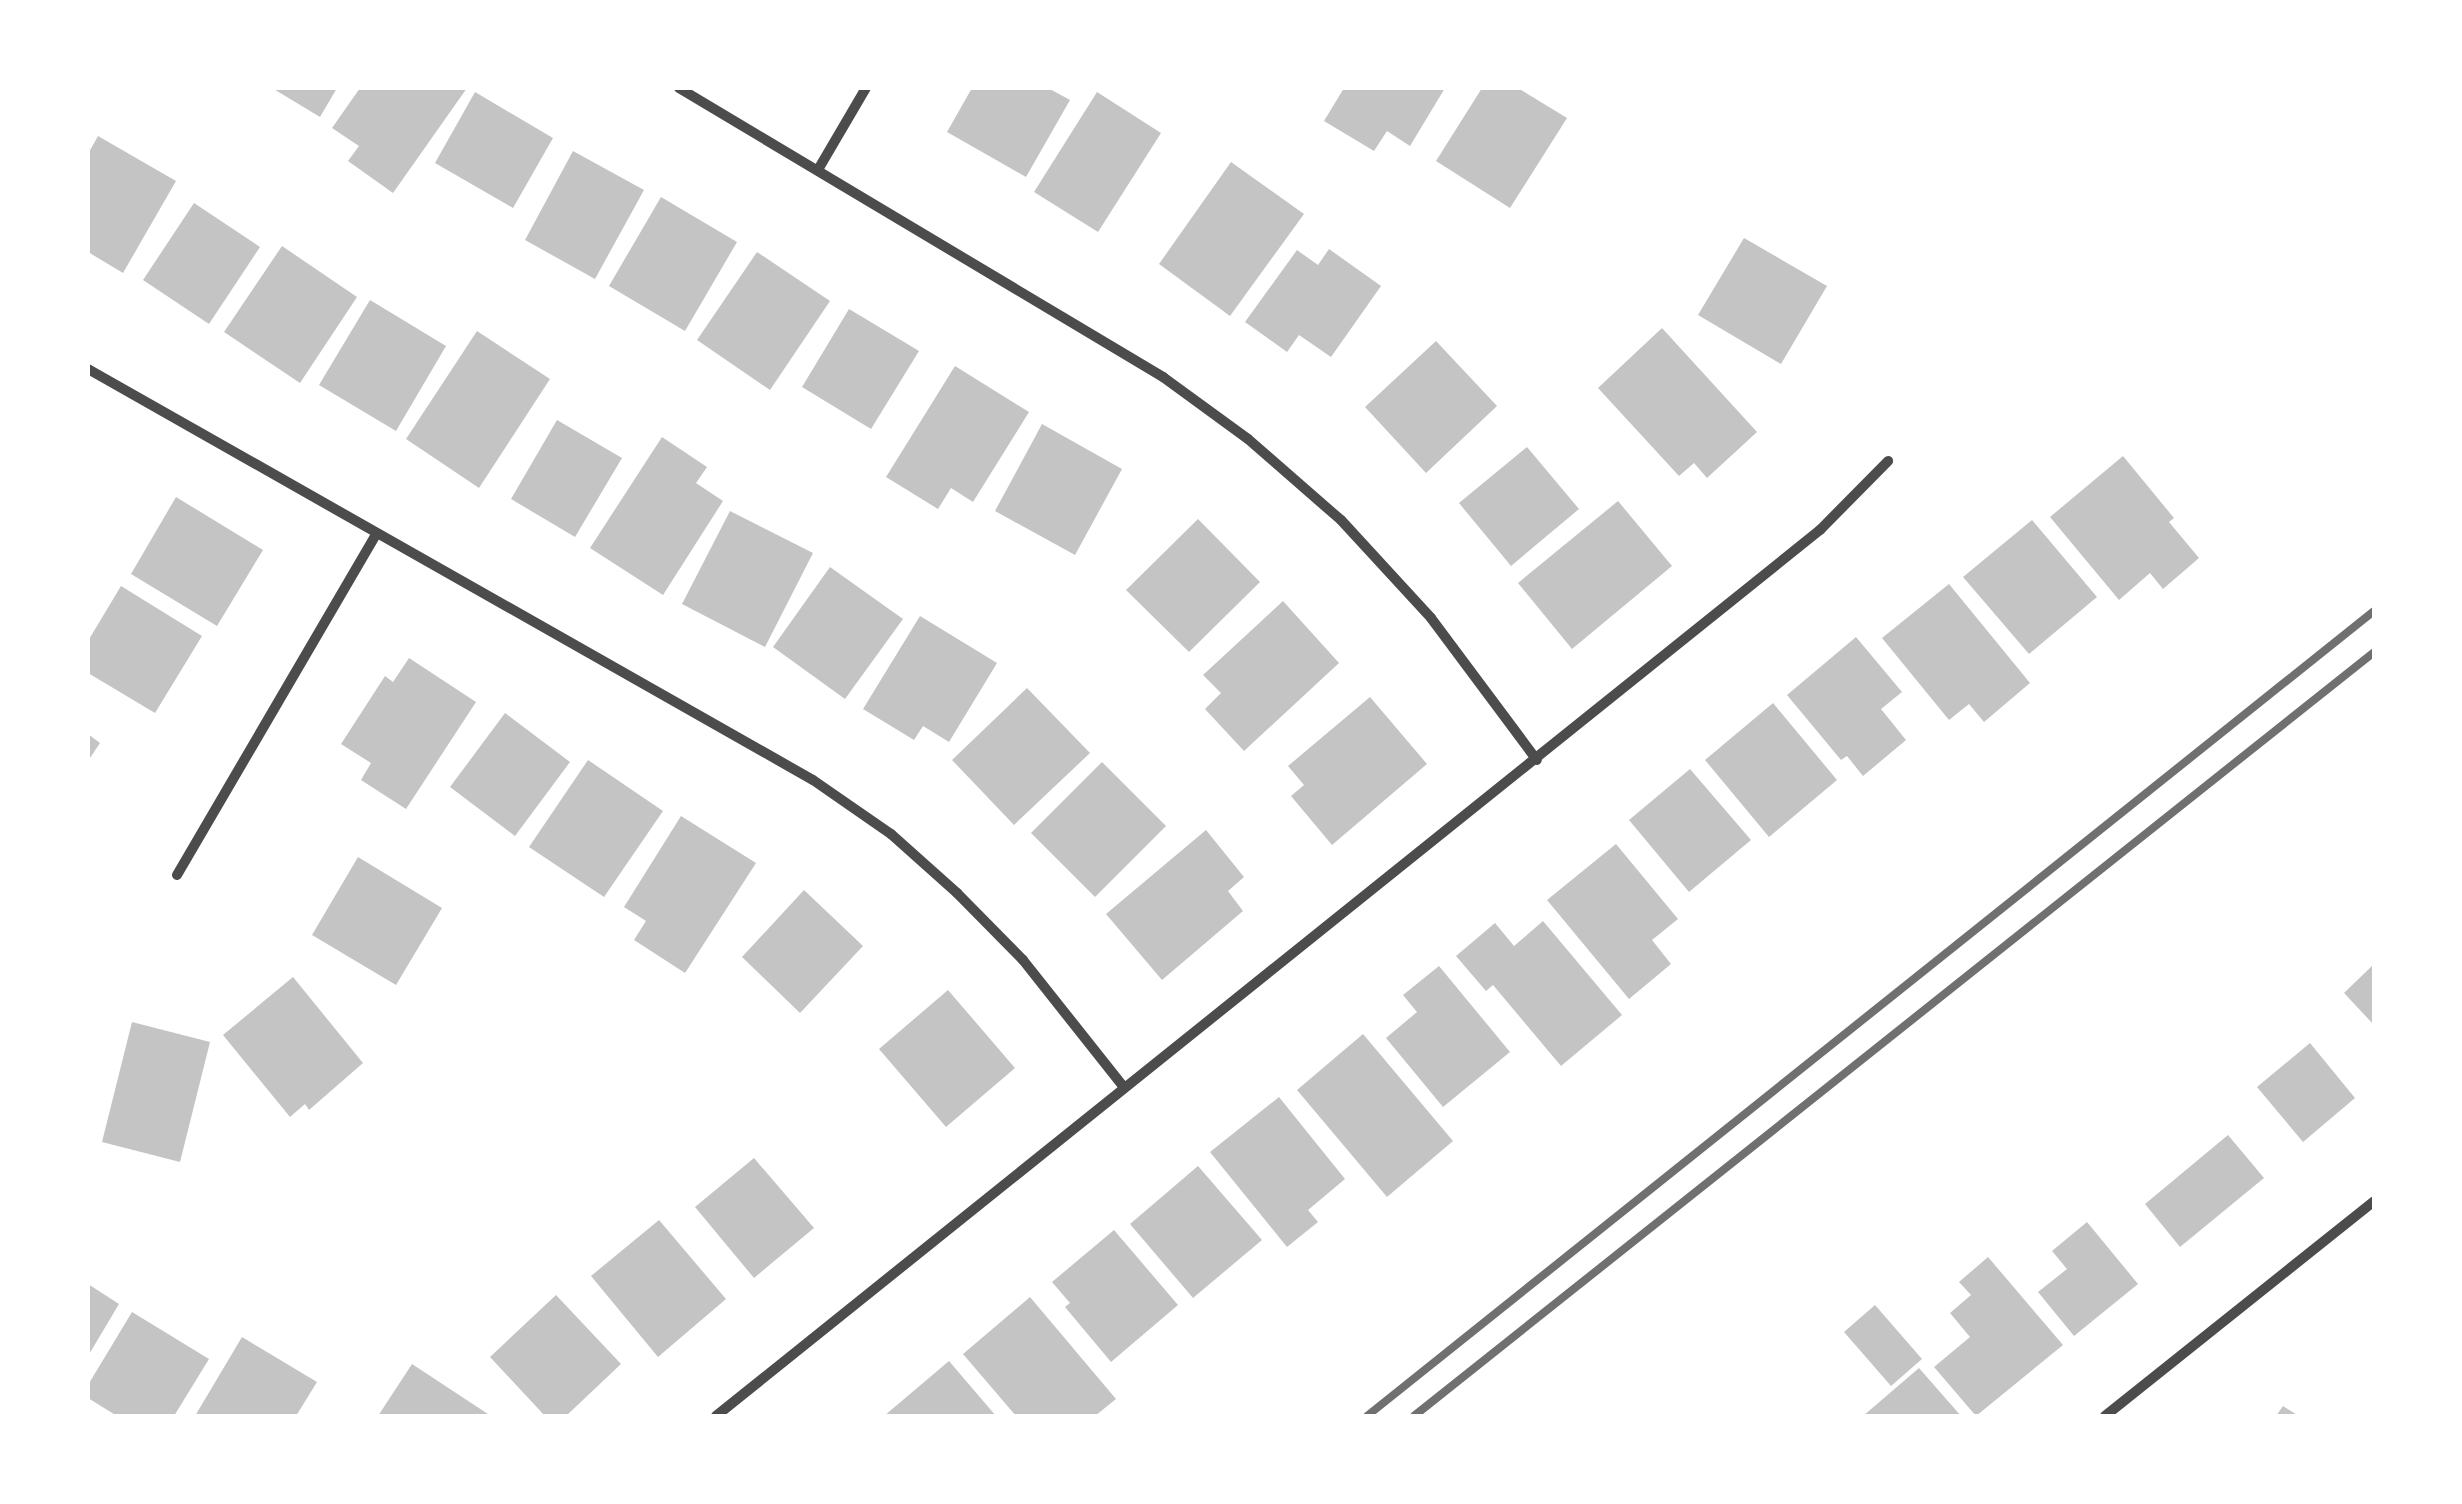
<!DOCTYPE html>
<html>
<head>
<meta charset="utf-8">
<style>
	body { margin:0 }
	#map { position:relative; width:2462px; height:1504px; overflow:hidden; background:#fff; font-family:Raleway,sans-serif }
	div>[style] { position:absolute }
	.building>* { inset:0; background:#c4c4c4 }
	.minor>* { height:10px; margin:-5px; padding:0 5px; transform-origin:5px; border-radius:5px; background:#4c4c4c }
	.rail>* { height:8px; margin:-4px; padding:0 4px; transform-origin:4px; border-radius:4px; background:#707070 }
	span { translate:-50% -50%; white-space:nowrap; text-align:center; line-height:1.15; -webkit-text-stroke:9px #fff; paint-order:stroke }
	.frame { position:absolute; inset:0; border:90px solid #fff; pointer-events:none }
</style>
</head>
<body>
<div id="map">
	<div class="building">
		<i style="clip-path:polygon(272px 88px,337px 88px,320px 117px)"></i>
		<i style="clip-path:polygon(360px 88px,467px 88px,393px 193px,348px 161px,359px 146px,332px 128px)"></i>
		<i style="clip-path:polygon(972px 88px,1048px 88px,1070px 100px,1026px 177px,947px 132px)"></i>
		<i style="clip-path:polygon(1344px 88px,1445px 88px,1410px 146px,1387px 131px,1374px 151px,1324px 121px)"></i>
		<i style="clip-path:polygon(1482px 88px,1518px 88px,1567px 118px,1510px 208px,1436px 161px)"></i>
		<i style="clip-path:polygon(475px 92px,553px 138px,513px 208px,435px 163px)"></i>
		<i style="clip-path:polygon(1097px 92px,1161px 133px,1098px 232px,1034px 192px)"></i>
		<i style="clip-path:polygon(98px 136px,176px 181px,123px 273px,88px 252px,88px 154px)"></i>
		<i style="clip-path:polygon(573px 151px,644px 190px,595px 279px,525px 240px)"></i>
		<i style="clip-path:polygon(1231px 162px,1304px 214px,1230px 316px,1159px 264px)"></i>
		<i style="clip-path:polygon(661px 197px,737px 242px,685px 331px,609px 286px)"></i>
		<i style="clip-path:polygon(194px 203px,260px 247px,209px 324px,143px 280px)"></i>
		<i style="clip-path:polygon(1744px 238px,1827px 286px,1781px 364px,1698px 315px)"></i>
		<i style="clip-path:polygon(282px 246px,357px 297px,300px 383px,224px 332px)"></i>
		<i style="clip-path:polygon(1329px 249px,1381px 286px,1331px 357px,1299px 335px,1287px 352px,1245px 322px,1297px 250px,1318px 265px)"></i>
		<i style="clip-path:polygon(757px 252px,830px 301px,770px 390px,697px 340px)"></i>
		<i style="clip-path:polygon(370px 300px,446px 346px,396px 431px,319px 385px)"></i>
		<i style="clip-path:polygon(849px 309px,919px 351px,871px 429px,802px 387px)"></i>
		<i style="clip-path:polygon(1662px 328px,1757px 432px,1707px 478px,1694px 463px,1679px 476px,1598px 388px)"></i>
		<i style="clip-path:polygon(477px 331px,550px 379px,479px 488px,406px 439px)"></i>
		<i style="clip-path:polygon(1436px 341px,1497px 406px,1426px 473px,1365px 407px)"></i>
		<i style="clip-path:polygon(955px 366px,1029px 412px,973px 502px,951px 488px,938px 509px,886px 477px)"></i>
		<i style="clip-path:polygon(557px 420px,622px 458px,575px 537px,511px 499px)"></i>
		<i style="clip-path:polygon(1042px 424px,1122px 469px,1075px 555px,995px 511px)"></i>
		<i style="clip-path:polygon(662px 437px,707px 467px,696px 483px,723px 501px,663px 595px,590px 548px)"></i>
		<i style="clip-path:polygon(1527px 447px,1579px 509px,1511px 566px,1459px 503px)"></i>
		<i style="clip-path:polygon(2123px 456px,2174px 518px,2169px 522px,2199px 558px,2163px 589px,2150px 573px,2119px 600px,2050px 517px)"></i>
		<i style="clip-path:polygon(176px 497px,263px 550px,217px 626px,131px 574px)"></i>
		<i style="clip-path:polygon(1618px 501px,1672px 566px,1572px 649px,1518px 583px)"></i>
		<i style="clip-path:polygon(730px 511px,813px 553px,765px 647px,682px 604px)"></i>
		<i style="clip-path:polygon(1198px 519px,1260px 582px,1189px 652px,1126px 590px)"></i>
		<i style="clip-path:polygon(2032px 520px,2097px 597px,2029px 654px,1963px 577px)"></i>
		<i style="clip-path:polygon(830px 567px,903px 619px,845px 699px,773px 647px)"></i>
		<i style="clip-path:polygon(1949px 584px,2030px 683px,1984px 722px,1969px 704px,1949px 720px,1882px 638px)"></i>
		<i style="clip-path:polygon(121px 586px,202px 636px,155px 713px,88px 673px,88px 641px)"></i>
		<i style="clip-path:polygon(1283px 601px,1339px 663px,1244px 751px,1205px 709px,1221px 693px,1203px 675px)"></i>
		<i style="clip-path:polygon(920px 616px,997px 663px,949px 742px,923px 726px,914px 740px,863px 709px)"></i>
		<i style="clip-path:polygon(1856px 637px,1902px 692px,1881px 709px,1906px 740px,1863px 776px,1847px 756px,1841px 760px,1787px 695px)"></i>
		<i style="clip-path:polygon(409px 658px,476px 702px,406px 809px,361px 780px,371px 763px,341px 744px,385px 676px,393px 682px)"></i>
		<i style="clip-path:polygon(1027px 688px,1090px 753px,1014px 825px,952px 760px)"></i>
		<i style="clip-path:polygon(1370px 697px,1427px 764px,1332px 845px,1291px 796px,1304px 785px,1288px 766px)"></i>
		<i style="clip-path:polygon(1773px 703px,1837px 780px,1769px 837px,1705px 760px)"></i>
		<i style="clip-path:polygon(505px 713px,570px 762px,515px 836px,450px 787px)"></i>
		<i style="clip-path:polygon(88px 734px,100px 743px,88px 761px)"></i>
		<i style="clip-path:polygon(588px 760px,663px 811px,604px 897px,529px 847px)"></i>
		<i style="clip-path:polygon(1102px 762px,1166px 826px,1095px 897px,1031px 833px)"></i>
		<i style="clip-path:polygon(1690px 769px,1751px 840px,1689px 892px,1629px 820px)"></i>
		<i style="clip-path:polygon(681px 816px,756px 863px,685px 973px,634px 940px,646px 921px,624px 907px)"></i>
		<i style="clip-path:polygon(1206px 830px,1244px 877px,1228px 891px,1243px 911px,1162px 980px,1106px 914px)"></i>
		<i style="clip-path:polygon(1616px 844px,1678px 919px,1652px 940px,1671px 964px,1629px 999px,1547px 900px)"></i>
		<i style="clip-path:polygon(358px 857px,442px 908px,396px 985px,312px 935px)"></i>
		<i style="clip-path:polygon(804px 890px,863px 946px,800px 1013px,742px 957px)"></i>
		<i style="clip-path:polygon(1543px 921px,1622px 1015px,1561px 1066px,1493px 985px,1486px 991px,1456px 956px,1495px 923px,1514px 946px)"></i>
		<i style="clip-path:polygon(2374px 964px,2374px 1025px,2344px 993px)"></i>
		<i style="clip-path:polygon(1439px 966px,1510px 1052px,1443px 1107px,1386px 1038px,1417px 1012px,1403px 995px)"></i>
		<i style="clip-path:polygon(293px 977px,363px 1063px,309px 1110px,305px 1104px,290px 1117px,223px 1035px)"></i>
		<i style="clip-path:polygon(948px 990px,1015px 1068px,946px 1127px,879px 1049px)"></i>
		<i style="clip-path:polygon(132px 1022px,210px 1042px,180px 1162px,102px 1142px)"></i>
		<i style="clip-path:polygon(1363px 1034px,1453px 1141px,1387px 1197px,1297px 1090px)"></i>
		<i style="clip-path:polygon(2310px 1043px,2355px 1098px,2303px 1142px,2257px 1087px)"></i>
		<i style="clip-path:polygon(1279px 1097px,1345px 1179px,1308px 1210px,1318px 1222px,1287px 1247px,1210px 1152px)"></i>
		<i style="clip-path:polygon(2228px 1135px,2264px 1178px,2180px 1247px,2145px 1204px)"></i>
		<i style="clip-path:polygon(754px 1158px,814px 1228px,754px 1278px,695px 1207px)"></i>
		<i style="clip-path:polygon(1198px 1166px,1262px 1240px,1193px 1298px,1130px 1224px)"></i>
		<i style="clip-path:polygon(659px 1220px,726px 1299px,658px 1357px,591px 1276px)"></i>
		<i style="clip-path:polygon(2087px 1222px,2138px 1284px,2074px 1336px,2038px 1292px,2067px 1269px,2052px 1251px)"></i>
		<i style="clip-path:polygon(1114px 1230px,1178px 1305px,1111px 1362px,1065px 1307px,1070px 1303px,1052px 1282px)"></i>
		<i style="clip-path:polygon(1988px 1257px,2063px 1345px,1976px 1416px,1934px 1367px,1970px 1337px,1950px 1313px,1971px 1295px,1959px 1282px)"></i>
		<i style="clip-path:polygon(88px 1284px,119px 1304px,88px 1356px)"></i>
		<i style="clip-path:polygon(556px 1295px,621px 1364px,566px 1416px,545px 1416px,490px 1357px)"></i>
		<i style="clip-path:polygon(1030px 1297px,1116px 1399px,1095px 1416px,1016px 1416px,963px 1354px)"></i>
		<i style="clip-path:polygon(1875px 1305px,1922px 1359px,1891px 1386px,1844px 1332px)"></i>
		<i style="clip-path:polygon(132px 1312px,209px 1359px,174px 1416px,117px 1416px,88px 1398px,88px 1385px)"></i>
		<i style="clip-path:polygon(242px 1337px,317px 1382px,296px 1416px,195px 1416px)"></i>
		<i style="clip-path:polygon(949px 1361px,996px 1416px,884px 1416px)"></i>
		<i style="clip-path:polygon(412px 1364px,491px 1416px,378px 1416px)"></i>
		<i style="clip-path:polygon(1919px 1368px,1961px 1416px,1863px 1416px)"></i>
		<i style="clip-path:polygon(2283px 1406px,2299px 1416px,2276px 1416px)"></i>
	</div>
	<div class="minor">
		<i style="left:679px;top:88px;width:564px;rotate:30.84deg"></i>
		<i style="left:1163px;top:377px;width:105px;rotate:36.1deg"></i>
		<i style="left:1248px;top:439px;width:123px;rotate:41.1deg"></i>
		<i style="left:1341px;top:520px;width:133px;rotate:47.4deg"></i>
		<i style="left:1431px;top:618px;width:177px;rotate:53.3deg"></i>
		<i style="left:819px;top:168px;width:93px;rotate:-59.6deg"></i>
		<i style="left:88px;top:369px;width:833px;rotate:29.55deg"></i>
		<i style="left:813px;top:780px;width:95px;rotate:34.7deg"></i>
		<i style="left:891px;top:834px;width:89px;rotate:41.8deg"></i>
		<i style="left:957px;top:893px;width:94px;rotate:45.4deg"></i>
		<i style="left:1023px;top:960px;width:161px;rotate:51.6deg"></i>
		<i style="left:177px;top:875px;width:395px;rotate:-59.7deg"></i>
		<i style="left:716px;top:1416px;width:1416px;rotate:-38.75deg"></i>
		<i style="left:1820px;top:530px;width:97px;rotate:-45.4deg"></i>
		<i style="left:2105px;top:1416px;width:344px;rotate:-38.6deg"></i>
	</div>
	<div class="rail">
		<i style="left:1367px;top:1416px;width:1289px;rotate:-38.64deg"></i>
		<i style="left:1414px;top:1416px;width:1227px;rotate:-38.51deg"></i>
	</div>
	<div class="frame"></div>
</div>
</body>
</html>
